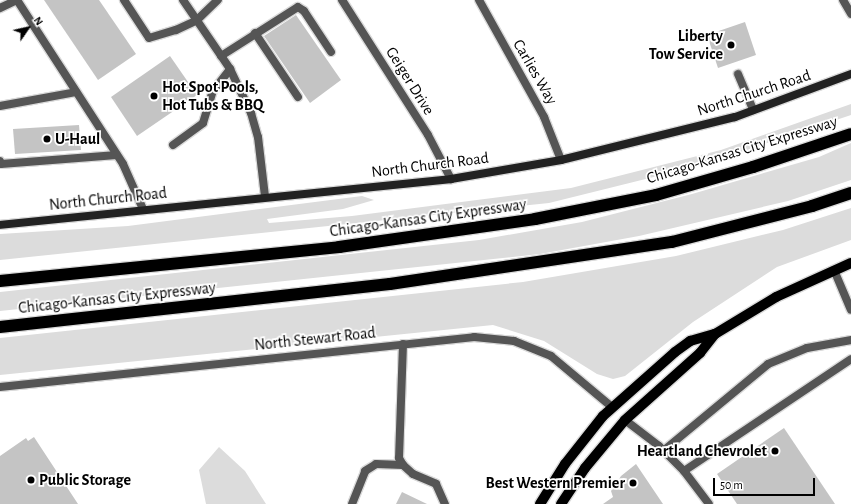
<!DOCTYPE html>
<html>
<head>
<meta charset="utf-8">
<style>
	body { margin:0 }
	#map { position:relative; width:851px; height:504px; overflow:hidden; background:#fff; font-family:"Alegreya Sans",sans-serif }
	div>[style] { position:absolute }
	.green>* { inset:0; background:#dcdcdc }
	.building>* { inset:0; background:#c4c4c4 }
	.roads { filter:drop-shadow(1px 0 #dbdbdb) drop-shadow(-1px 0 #dbdbdb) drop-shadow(0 1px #dbdbdb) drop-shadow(0 -1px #dbdbdb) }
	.service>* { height:8px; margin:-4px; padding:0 4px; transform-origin:4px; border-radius:4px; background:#555 }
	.minor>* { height:8px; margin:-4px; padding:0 4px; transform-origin:4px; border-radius:4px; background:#555 }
	.secondary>* { height:8px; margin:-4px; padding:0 4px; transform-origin:4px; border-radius:4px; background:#222 }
	.primary>* { height:10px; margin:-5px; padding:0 5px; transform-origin:5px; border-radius:5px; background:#000 }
	.motorway>* { height:12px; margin:-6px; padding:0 6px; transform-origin:6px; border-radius:6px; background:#000 }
	.dots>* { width:11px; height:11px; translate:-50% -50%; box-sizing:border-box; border:2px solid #fff; border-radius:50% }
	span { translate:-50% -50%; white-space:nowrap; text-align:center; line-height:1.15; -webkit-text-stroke:3.5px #fff; paint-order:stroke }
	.poi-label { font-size:16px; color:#000; font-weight:700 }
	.right { translate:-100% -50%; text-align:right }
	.left { translate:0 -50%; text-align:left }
	.street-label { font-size:16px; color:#000 }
	.north { position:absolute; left:8px; top:8px; width:40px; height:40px; -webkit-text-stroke:3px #fff; paint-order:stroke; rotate:56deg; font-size:11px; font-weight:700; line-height:16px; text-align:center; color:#000 }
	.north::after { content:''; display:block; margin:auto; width:14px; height:18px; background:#000; clip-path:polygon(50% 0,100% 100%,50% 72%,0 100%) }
	.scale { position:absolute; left:713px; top:478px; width:102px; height:18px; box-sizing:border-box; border:2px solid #000; border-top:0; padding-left:5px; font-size:12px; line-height:14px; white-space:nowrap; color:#000; -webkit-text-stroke:3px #fff; paint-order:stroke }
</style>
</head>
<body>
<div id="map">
	<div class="green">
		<i style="clip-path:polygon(851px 104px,851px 115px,702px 165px,549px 203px,0 260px,0 234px,128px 226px,362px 196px,374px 200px,343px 209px,267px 219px,269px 223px,352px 216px,571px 188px,721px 150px)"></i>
		<i style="clip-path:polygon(851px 143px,851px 180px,788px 201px,639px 236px,540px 254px,0 311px,0 292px,479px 240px,582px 222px,692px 194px,819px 157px)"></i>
		<i style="clip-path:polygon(851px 208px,851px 240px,777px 267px,693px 322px,625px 376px,613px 379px,597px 374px,544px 341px,493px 325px,0 375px,0 338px,523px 282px,676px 256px,783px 230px)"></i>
		<i style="clip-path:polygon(219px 447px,245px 471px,266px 504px,206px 504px,199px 470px)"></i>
	</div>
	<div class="building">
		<i style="clip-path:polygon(44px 0,99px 0,136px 54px,98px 80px)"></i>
		<i style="clip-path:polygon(296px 15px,341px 80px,310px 103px,264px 36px)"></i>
		<i style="clip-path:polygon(745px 22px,756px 55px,718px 68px,707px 35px)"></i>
		<i style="clip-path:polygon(170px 56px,197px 95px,137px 136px,111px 97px)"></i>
		<i style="clip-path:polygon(79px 125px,81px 150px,15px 154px,13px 129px)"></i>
		<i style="clip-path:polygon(784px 428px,835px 504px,737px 504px,717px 474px)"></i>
		<i style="clip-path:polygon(34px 437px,78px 504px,0 504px,0 456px,26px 438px,28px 441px)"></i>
		<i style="clip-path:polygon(636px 464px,663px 504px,603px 504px,613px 497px,611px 491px,621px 476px)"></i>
		<i style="clip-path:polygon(402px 492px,427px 504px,396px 504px)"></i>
	</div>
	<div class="roads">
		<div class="service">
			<i style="left:17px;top:0;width:195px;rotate:57.1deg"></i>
			<i style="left:123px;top:164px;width:49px;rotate:66deg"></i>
			<i style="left:124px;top:0;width:45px;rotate:56.7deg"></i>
			<i style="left:149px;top:38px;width:28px;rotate:-17deg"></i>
			<i style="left:176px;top:30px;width:23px;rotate:-25deg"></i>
			<i style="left:197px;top:20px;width:29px;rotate:-44deg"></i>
			<i style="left:342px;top:0;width:160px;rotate:57.5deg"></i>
			<i style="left:428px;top:135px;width:50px;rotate:62.4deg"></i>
			<i style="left:479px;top:0;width:134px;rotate:60.9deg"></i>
			<i style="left:544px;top:117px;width:46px;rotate:68.4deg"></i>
			<i style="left:0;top:8px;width:19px;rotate:-25deg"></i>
			<i style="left:255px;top:33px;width:77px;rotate:56.1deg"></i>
			<i style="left:221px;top:56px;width:91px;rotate:-32.5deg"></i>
			<i style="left:298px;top:7px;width:7px;rotate:34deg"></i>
			<i style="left:304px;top:11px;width:49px;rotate:56.6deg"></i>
			<i style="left:738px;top:74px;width:39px;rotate:67deg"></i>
			<i style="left:0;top:106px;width:77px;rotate:-10.4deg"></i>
			<i style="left:173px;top:145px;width:37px;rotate:-36deg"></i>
			<i style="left:203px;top:123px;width:34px;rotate:-73deg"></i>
			<i style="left:213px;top:91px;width:28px;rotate:-52deg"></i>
			<i style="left:0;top:161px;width:3px;rotate:72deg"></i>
			<i style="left:1px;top:164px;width:116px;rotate:-4.4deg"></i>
			<i style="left:834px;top:270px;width:43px;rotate:67deg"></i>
			<i style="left:403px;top:344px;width:114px;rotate:92deg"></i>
			<i style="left:399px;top:458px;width:8px;rotate:60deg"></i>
			<i style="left:403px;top:465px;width:13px;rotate:42deg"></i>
			<i style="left:413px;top:474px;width:25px;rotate:23deg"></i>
			<i style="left:436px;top:484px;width:22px;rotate:66deg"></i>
			<i style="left:625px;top:420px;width:43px;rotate:37.4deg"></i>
			<i style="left:659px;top:446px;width:35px;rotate:45deg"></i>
			<i style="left:684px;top:471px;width:41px;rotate:52.9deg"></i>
			<i style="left:663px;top:451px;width:136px;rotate:-39.6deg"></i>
			<i style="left:768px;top:364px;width:42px;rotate:-22.3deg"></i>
			<i style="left:807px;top:348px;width:45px;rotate:-10.3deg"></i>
			<i style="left:684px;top:471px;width:201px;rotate:-33.8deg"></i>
			<i style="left:352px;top:504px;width:35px;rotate:-68deg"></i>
			<i style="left:365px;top:471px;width:13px;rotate:-32deg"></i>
			<i style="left:376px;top:464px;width:27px;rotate:2deg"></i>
		</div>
		<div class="minor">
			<i style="left:183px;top:0;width:83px;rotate:55.7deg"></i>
			<i style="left:230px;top:69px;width:49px;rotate:64.5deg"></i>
			<i style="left:251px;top:113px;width:25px;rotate:74deg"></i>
			<i style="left:258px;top:137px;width:60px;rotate:83.3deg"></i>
			<i style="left:843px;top:0;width:16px;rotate:60deg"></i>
			<i style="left:0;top:387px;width:477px;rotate:-6deg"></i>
			<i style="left:474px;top:337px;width:40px;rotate:5.7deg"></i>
			<i style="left:514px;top:341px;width:40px;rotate:22deg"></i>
			<i style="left:551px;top:356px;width:80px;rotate:39.9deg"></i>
		</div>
		<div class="secondary">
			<i style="left:0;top:225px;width:453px;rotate:-5.8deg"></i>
			<i style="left:451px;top:179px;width:112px;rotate:-9.8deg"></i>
			<i style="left:561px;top:160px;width:179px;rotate:-13.9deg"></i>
			<i style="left:735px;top:117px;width:124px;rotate:-20.3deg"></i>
		</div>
		<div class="primary">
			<i style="left:540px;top:504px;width:47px;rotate:-58deg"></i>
			<i style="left:565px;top:464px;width:61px;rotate:-51.6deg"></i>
			<i style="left:603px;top:416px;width:96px;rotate:-41.6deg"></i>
			<i style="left:675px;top:352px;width:19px;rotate:-36deg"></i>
			<i style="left:690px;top:341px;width:26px;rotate:-16deg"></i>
			<i style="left:715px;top:334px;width:71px;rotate:-31.2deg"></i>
			<i style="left:776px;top:297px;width:82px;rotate:-24.4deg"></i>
			<i style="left:561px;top:504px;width:43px;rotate:-56.3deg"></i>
			<i style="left:585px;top:468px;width:62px;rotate:-50.2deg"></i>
			<i style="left:625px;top:420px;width:101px;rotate:-41.8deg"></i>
			<i style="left:700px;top:353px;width:24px;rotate:-52deg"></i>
		</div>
		<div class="motorway">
			<i style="left:0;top:281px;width:341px;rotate:-5.7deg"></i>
			<i style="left:339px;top:247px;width:198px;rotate:-8.1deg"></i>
			<i style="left:535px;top:219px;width:123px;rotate:-11.2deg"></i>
			<i style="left:656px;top:195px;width:101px;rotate:-16.1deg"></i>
			<i style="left:753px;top:167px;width:103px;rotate:-18.6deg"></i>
			<i style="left:0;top:327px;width:392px;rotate:-6.3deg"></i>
			<i style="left:390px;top:284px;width:285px;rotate:-8.5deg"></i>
			<i style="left:672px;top:242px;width:145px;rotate:-14.4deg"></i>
			<i style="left:812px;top:206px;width:41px;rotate:-18.4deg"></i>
		</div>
	</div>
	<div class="dots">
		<i style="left:731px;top:45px;background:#000"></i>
		<i style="left:154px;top:96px;background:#000"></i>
		<i style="left:47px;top:139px;background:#000"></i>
		<i style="left:775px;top:451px;background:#000"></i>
		<i style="left:31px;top:480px;background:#000"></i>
		<i style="left:633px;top:483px;background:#000"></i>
	</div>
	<div class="poi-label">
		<span class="right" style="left:723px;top:45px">Liberty<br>Tow Service</span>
		<span class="left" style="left:162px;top:96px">Hot Spot Pools,<br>Hot Tubs &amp; BBQ</span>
		<span class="left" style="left:55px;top:139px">U-Haul</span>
		<span class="right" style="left:767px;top:451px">Heartland Chevrolet</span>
		<span class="left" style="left:39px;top:480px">Public Storage</span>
		<span class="right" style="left:625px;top:483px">Best Western Premier</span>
	</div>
	<div class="street-label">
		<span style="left:535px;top:72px;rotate:60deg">Carlies Way</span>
		<span style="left:410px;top:81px;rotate:58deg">Geiger Drive</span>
		<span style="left:754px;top:93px;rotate:-18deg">North Church Road</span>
		<span style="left:742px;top:150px;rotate:-17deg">Chicago-Kansas City Expressway</span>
		<span style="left:430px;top:165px;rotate:-7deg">North Church Road</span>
		<span style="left:108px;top:199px;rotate:-6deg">North Church Road</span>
		<span style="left:428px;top:218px;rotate:-8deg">Chicago-Kansas City Expressway</span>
		<span style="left:117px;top:298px;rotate:-6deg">Chicago-Kansas City Expressway</span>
		<span style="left:315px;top:339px;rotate:-6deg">North Stewart Road</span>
	</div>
	<div class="north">N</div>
	<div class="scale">50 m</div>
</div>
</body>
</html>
